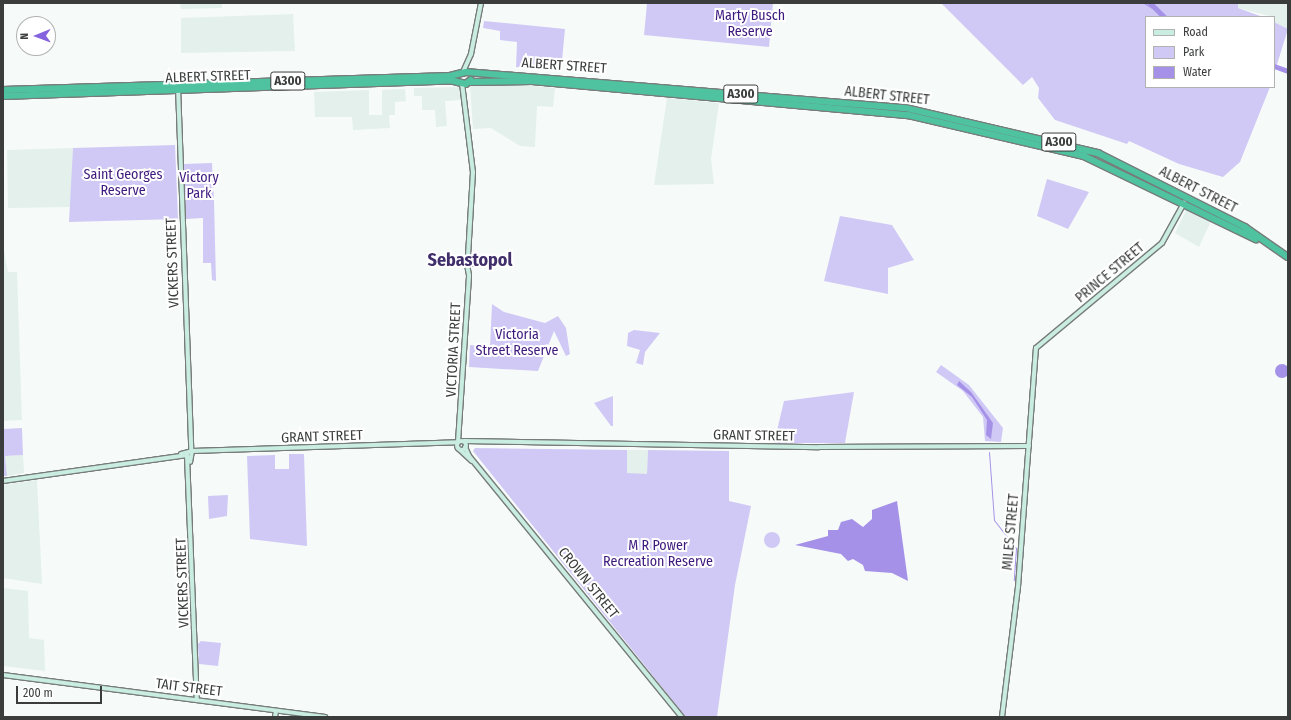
<!DOCTYPE html>
<html>
<head>
<meta charset="utf-8">
<style>
	body { margin:0 }
	#map { position:relative; width:1291px; height:720px; overflow:hidden; background:#f6fbf9; font-family:"Fira Sans Condensed",sans-serif }
	div>[style] { position:absolute }
	.built>* { inset:0; background:#e3f0eb }
	.green>* { inset:0; background:#d0c9f5 }
	.round { border-radius:50% }
	.water>* { inset:0; background:#a592e8 }
	.stream>* { height:1px; margin:-0.5px; padding:0 0.5px; transform-origin:0.5px; border-radius:0.5px; background:#a592e8 }
	.river>* { height:5px; margin:-2.5px; padding:0 2.5px; transform-origin:2.5px; border-radius:2.5px; background:#a592e8 }
	.roads { filter:drop-shadow(1px 0 #777c7a) drop-shadow(-1px 0 #777c7a) drop-shadow(0 1px #777c7a) drop-shadow(0 -1px #777c7a) }
	.secondary>* { height:4px; margin:-2px; padding:0 2px; transform-origin:2px; border-radius:2px; background:#caede2 }
	.secondary>.ring { margin:-2px; padding:0; box-sizing:content-box; background:none; border:4px solid #caede2; border-radius:50% }
	.highway>* { height:5.5px; margin:-2.75px; padding:0 2.75px; transform-origin:2.75px; border-radius:2.75px; background:#4fc2a0 }
	span { translate:-50% -50%; white-space:nowrap; text-align:center; line-height:1.15; -webkit-text-stroke:4px #fff; paint-order:stroke }
	.shield-label span { padding:1px 3px; background:#fff; border:1px solid; border-radius:3px; -webkit-text-stroke-width:0 }
	.shield-label { font-size:13px; color:#3b3d3c; font-weight:700 }
	.park-label { font-size:14px; color:#3e197d }
	.street-label { font-size:14px; color:#3b3d3c }
	.district-label { font-size:18px; color:#402f6b; font-weight:700 }
	.frame { position:absolute; inset:0; border:4px solid #3b3d3c; pointer-events:none }
	.legend { position:absolute; left:1145px; top:16px; width:130px; height:72px; box-sizing:border-box; background:#fff; border:1px solid #b1b1b1; margin:0; padding:5px 7px; list-style:none; font-size:12px; color:#3b3d3c }
	.legend li { display:flex; align-items:center; gap:8px; height:20px }
	.legend b { width:20px; border:1px solid #b1b1b1 }
	.north { position:absolute; left:16px; top:16px; width:40px; height:40px; box-sizing:border-box; background:#fff; border:1px solid #b1b1b1; border-radius:50%; rotate:269deg; font-size:11px; font-weight:700; line-height:16px; text-align:center; color:#3b3d3c }
	.north::after { content:''; display:block; margin:auto; width:14px; height:18px; background:#8663de; clip-path:polygon(50% 0,100% 100%,50% 72%,0 100%) }
	.scale { position:absolute; left:16px; top:686px; width:86px; height:18px; box-sizing:border-box; border:2px solid #3b3d3c; border-top:0; padding-left:5px; font-size:12px; line-height:14px; white-space:nowrap; color:#3b3d3c; -webkit-text-stroke:3px #fff; paint-order:stroke }
</style>
</head>
<body>
<div id="map">
	<div class="built">
		<i style="clip-path:polygon(180px 3px,222px 3px,222px 8px,181px 9px)"></i>
		<i style="clip-path:polygon(1238px 3px,1288px 3px,1288px 29px,1274px 22px,1274px 17px,1238px 8px)"></i>
		<i style="clip-path:polygon(293px 14px,295px 51px,181px 53px,181px 18px)"></i>
		<i style="clip-path:polygon(522px 85px,555px 88px,553px 107px,537px 106px,535px 147px,520px 146px,491px 128px,473px 129px,470px 86px)"></i>
		<i style="clip-path:polygon(460px 87px,462px 100px,445px 101px,447px 126px,436px 127px,435px 110px,422px 110px,422px 96px,414px 96px,414px 88px)"></i>
		<i style="clip-path:polygon(405px 89px,406px 101px,395px 102px,395px 115px,389px 115px,390px 128px,353px 130px,352px 117px,315px 117px,314px 92px,369px 90px,369px 115px,382px 115px,382px 90px)"></i>
		<i style="clip-path:polygon(667px 98px,719px 103px,711px 159px,714px 184px,654px 185px)"></i>
		<i style="clip-path:polygon(73px 148px,71px 207px,8px 208px,7px 150px)"></i>
		<i style="clip-path:polygon(1187px 208px,1211px 221px,1199px 247px,1175px 233px)"></i>
		<i style="clip-path:polygon(3px 245px,8px 272px,17px 272px,22px 420px,3px 421px)"></i>
		<i style="clip-path:polygon(627px 450px,648px 450px,647px 474px,627px 474px)"></i>
		<i style="clip-path:polygon(23px 455px,24px 473px,7px 476px,5px 456px)"></i>
		<i style="clip-path:polygon(37px 480px,42px 584px,3px 578px,3px 485px)"></i>
		<i style="clip-path:polygon(3px 588px,28px 591px,29px 638px,44px 640px,45px 671px,3px 666px)"></i>
	</div>
	<div class="green">
		<i style="clip-path:polygon(647px 3px,773px 3px,769px 47px,644px 35px)"></i>
		<i style="clip-path:polygon(941px 3px,1238px 3px,1238px 8px,1263px 17px,1146px 17px,1146px 87px,1270px 87px,1240px 162px,1223px 177px,1179px 164px,1129px 141px,1127px 144px,1055px 120px,1038px 98px,1039px 88px,1032px 77px,1023px 85px)"></i>
		<i style="clip-path:polygon(484px 21px,565px 29px,561px 71px,516px 67px,517px 42px,500px 40px,500px 31px,483px 28px)"></i>
		<i style="clip-path:polygon(1274px 22px,1288px 29px,1274px 74px)"></i>
		<i style="clip-path:polygon(175px 145px,178px 219px,69px 222px,73px 148px)"></i>
		<i style="clip-path:polygon(212px 163px,214px 200px,216px 281px,212px 280px,211px 263px,203px 263px,203px 218px,186px 219px,184px 164px)"></i>
		<i style="clip-path:polygon(1047px 179px,1089px 192px,1068px 229px,1037px 216px)"></i>
		<i style="clip-path:polygon(840px 216px,892px 225px,914px 260px,888px 268px,888px 294px,824px 281px)"></i>
		<i style="clip-path:polygon(492px 304px,504px 312px,545px 323px,558px 316px,566px 328px,570px 354px,566px 356px,554px 331px,538px 371px,469px 367px,470px 345px,490px 347px)"></i>
		<i style="clip-path:polygon(634px 330px,660px 333px,645px 352px,643px 365px,636px 363px,640px 350px,627px 346px,628px 333px)"></i>
		<i style="clip-path:polygon(941px 365px,969px 385px,1003px 428px,1001px 442px,985px 441px,983px 417px,963px 391px,936px 372px)"></i>
		<i style="clip-path:polygon(854px 392px,845px 443px,774px 443px,784px 401px)"></i>
		<i style="clip-path:polygon(613px 396px,613px 426px,611px 426px,594px 403px)"></i>
		<i style="clip-path:polygon(22px 428px,23px 455px,5px 456px,7px 476px,3px 476px,3px 429px)"></i>
		<i style="clip-path:polygon(475px 448px,627px 450px,627px 473px,647px 474px,648px 450px,729px 451px,729px 501px,751px 506px,735px 585px,717px 717px,686px 717px,473px 451px)"></i>
		<i style="clip-path:polygon(289px 454px,304px 454px,307px 546px,250px 539px,247px 456px,275px 455px,275px 469px,289px 469px)"></i>
		<i style="clip-path:polygon(228px 495px,227px 516px,209px 519px,208px 496px)"></i>
		<i class="round" style="left:764px;top:532px;width:16px;height:16px"></i>
		<i style="clip-path:polygon(201px 641px,221px 643px,218px 666px,199px 664px,198px 644px)"></i>
	</div>
	<div class="water">
		<i class="round" style="left:1275px;top:364px;width:14px;height:14px"></i>
		<i style="clip-path:polygon(959px 381px,971px 392px,993px 423px,991px 439px,986px 435px,987px 420px,972px 397px,957px 385px)"></i>
		<i style="clip-path:polygon(897px 501px,908px 581px,892px 573px,865px 571px,863px 565px,853px 559px,848px 561px,841px 554px,795px 545px,828px 536px,828px 530px,838px 530px,841px 522px,852px 519px,863px 527px,872px 519px,872px 510px)"></i>
	</div>
	<div class="stream">
		<i style="left:1144px;top:3px;width:15px;rotate:32deg"></i>
		<i style="left:989px;top:452px;width:68px;rotate:85.8deg"></i>
		<i style="left:994px;top:520px;width:36px;rotate:52deg"></i>
		<i style="left:1016px;top:548px;width:32px;rotate:94deg"></i>
	</div>
	<div class="river">
		<i style="left:1150px;top:3px;width:20px;rotate:45deg"></i>
		<i style="left:1274px;top:66px;width:15px;rotate:20deg"></i>
	</div>
	<div class="roads">
		<div class="secondary">
			<i style="left:463px;top:72px;width:20px;rotate:-66deg"></i>
			<i style="left:471px;top:54px;width:52px;rotate:-78.9deg"></i>
			<i style="left:462px;top:83px;width:90px;rotate:83deg"></i>
			<i style="left:473px;top:172px;width:85px;rotate:93.4deg"></i>
			<i style="left:178px;top:87px;width:363px;rotate:87.9deg"></i>
			<i class="ring" style="left:456.5px;top:440.5px;width:5px;height:5px"></i>
			<i style="left:464px;top:441px;width:355px;rotate:1deg"></i>
			<i style="left:819px;top:447px;width:210px;rotate:-0.3deg"></i>
			<i style="left:458px;top:442px;width:167px;rotate:-86.2deg"></i>
			<i style="left:469px;top:275px;width:15px;rotate:-101deg"></i>
			<i style="left:466px;top:260px;width:7px;rotate:-16deg"></i>
			<i style="left:473px;top:258px;width:6px;rotate:90deg"></i>
			<i style="left:473px;top:264px;width:6px;rotate:-171deg"></i>
			<i style="left:465px;top:447px;width:10px;rotate:66deg"></i>
			<i style="left:469px;top:456px;width:337px;rotate:50.8deg"></i>
			<i style="left:458px;top:448px;width:19px;rotate:43deg"></i>
			<i style="left:192px;top:451px;width:266px;rotate:-1.9deg"></i>
			<i style="left:181px;top:454px;width:11px;rotate:-15deg"></i>
			<i style="left:192px;top:451px;width:11px;rotate:100deg"></i>
			<i style="left:187px;top:456px;width:244px;rotate:87.7deg"></i>
			<i style="left:3px;top:481px;width:186px;rotate:-8deg"></i>
			<i style="left:3px;top:675px;width:325px;rotate:7.4deg"></i>
			<i style="left:275px;top:717px;width:6px;rotate:-81deg"></i>
			<i style="left:1002px;top:717px;width:131px;rotate:-83deg"></i>
			<i style="left:1018px;top:587px;width:240px;rotate:-85.7deg"></i>
			<i style="left:1036px;top:348px;width:164px;rotate:-39.8deg"></i>
			<i style="left:1162px;top:243px;width:46px;rotate:-61.2deg"></i>
		</div>
		<div class="highway">
			<i style="left:470px;top:82px;width:62px;rotate:-0.9deg"></i>
			<i style="left:532px;top:81px;width:378px;rotate:5.2deg"></i>
			<i style="left:908px;top:115px;width:181px;rotate:13.1deg"></i>
			<i style="left:1084px;top:156px;width:191px;rotate:25.8deg"></i>
			<i style="left:3px;top:90px;width:447px;rotate:-1.8deg"></i>
			<i style="left:450px;top:76px;width:16px;rotate:-14deg"></i>
			<i style="left:466px;top:72px;width:441px;rotate:4.7deg"></i>
			<i style="left:906px;top:108px;width:197px;rotate:13.2deg"></i>
			<i style="left:1098px;top:153px;width:165px;rotate:26.7deg"></i>
			<i style="left:1245px;top:227px;width:52px;rotate:34.9deg"></i>
			<i style="left:3px;top:96px;width:447px;rotate:-2deg"></i>
			<i style="left:450px;top:80px;width:16px;rotate:14deg"></i>
			<i style="left:466px;top:84px;width:6px;rotate:-39deg"></i>
		</div>
	</div>
	<div class="shield-label">
		<span style="left:288px;top:81px">A300</span>
		<span style="left:741px;top:94px">A300</span>
		<span style="left:1059px;top:142px">A300</span>
	</div>
	<div class="park-label">
		<span style="left:750px;top:24px">Marty Busch<br>Reserve</span>
		<span style="left:123px;top:183px">Saint Georges<br>Reserve</span>
		<span style="left:199px;top:186px">Victory<br>Park</span>
		<span style="left:517px;top:343px">Victoria<br>Street Reserve</span>
		<span style="left:658px;top:554px">M R Power<br>Recreation Reserve</span>
	</div>
	<div class="street-label">
		<span style="left:564px;top:66px;rotate:4deg">ALBERT STREET</span>
		<span style="left:208px;top:77px;rotate:-2deg">ALBERT STREET</span>
		<span style="left:887px;top:96px;rotate:6deg">ALBERT STREET</span>
		<span style="left:1198px;top:190px;rotate:27deg">ALBERT STREET</span>
		<span style="left:173px;top:263px;rotate:-92deg">VICKERS STREET</span>
		<span style="left:1110px;top:273px;rotate:-40deg">PRINCE STREET</span>
		<span style="left:454px;top:350px;rotate:-87deg">VICTORIA STREET</span>
		<span style="left:754px;top:436px;rotate:1deg">GRANT STREET</span>
		<span style="left:322px;top:437px;rotate:-2deg">GRANT STREET</span>
		<span style="left:1011px;top:532px;rotate:-85deg">MILES STREET</span>
		<span style="left:183px;top:583px;rotate:-92deg">VICKERS STREET</span>
		<span style="left:588px;top:583px;rotate:51deg">CROWN STREET</span>
		<span style="left:189px;top:688px;rotate:7deg">TAIT STREET</span>
	</div>
	<div class="district-label">
		<span style="left:470px;top:260px">Sebastopol</span>
	</div>
	<div class="frame"></div>
	<ul class="legend">
	<li><b style="height:5px;background:#caede2"></b>Road</li>
	<li><b style="height:11px;background:#d0c9f5"></b>Park</li>
	<li><b style="height:11px;background:#a592e8"></b>Water</li>
	</ul>
	<div class="north">N</div>
	<div class="scale">200 m</div>
</div>
</body>
</html>
